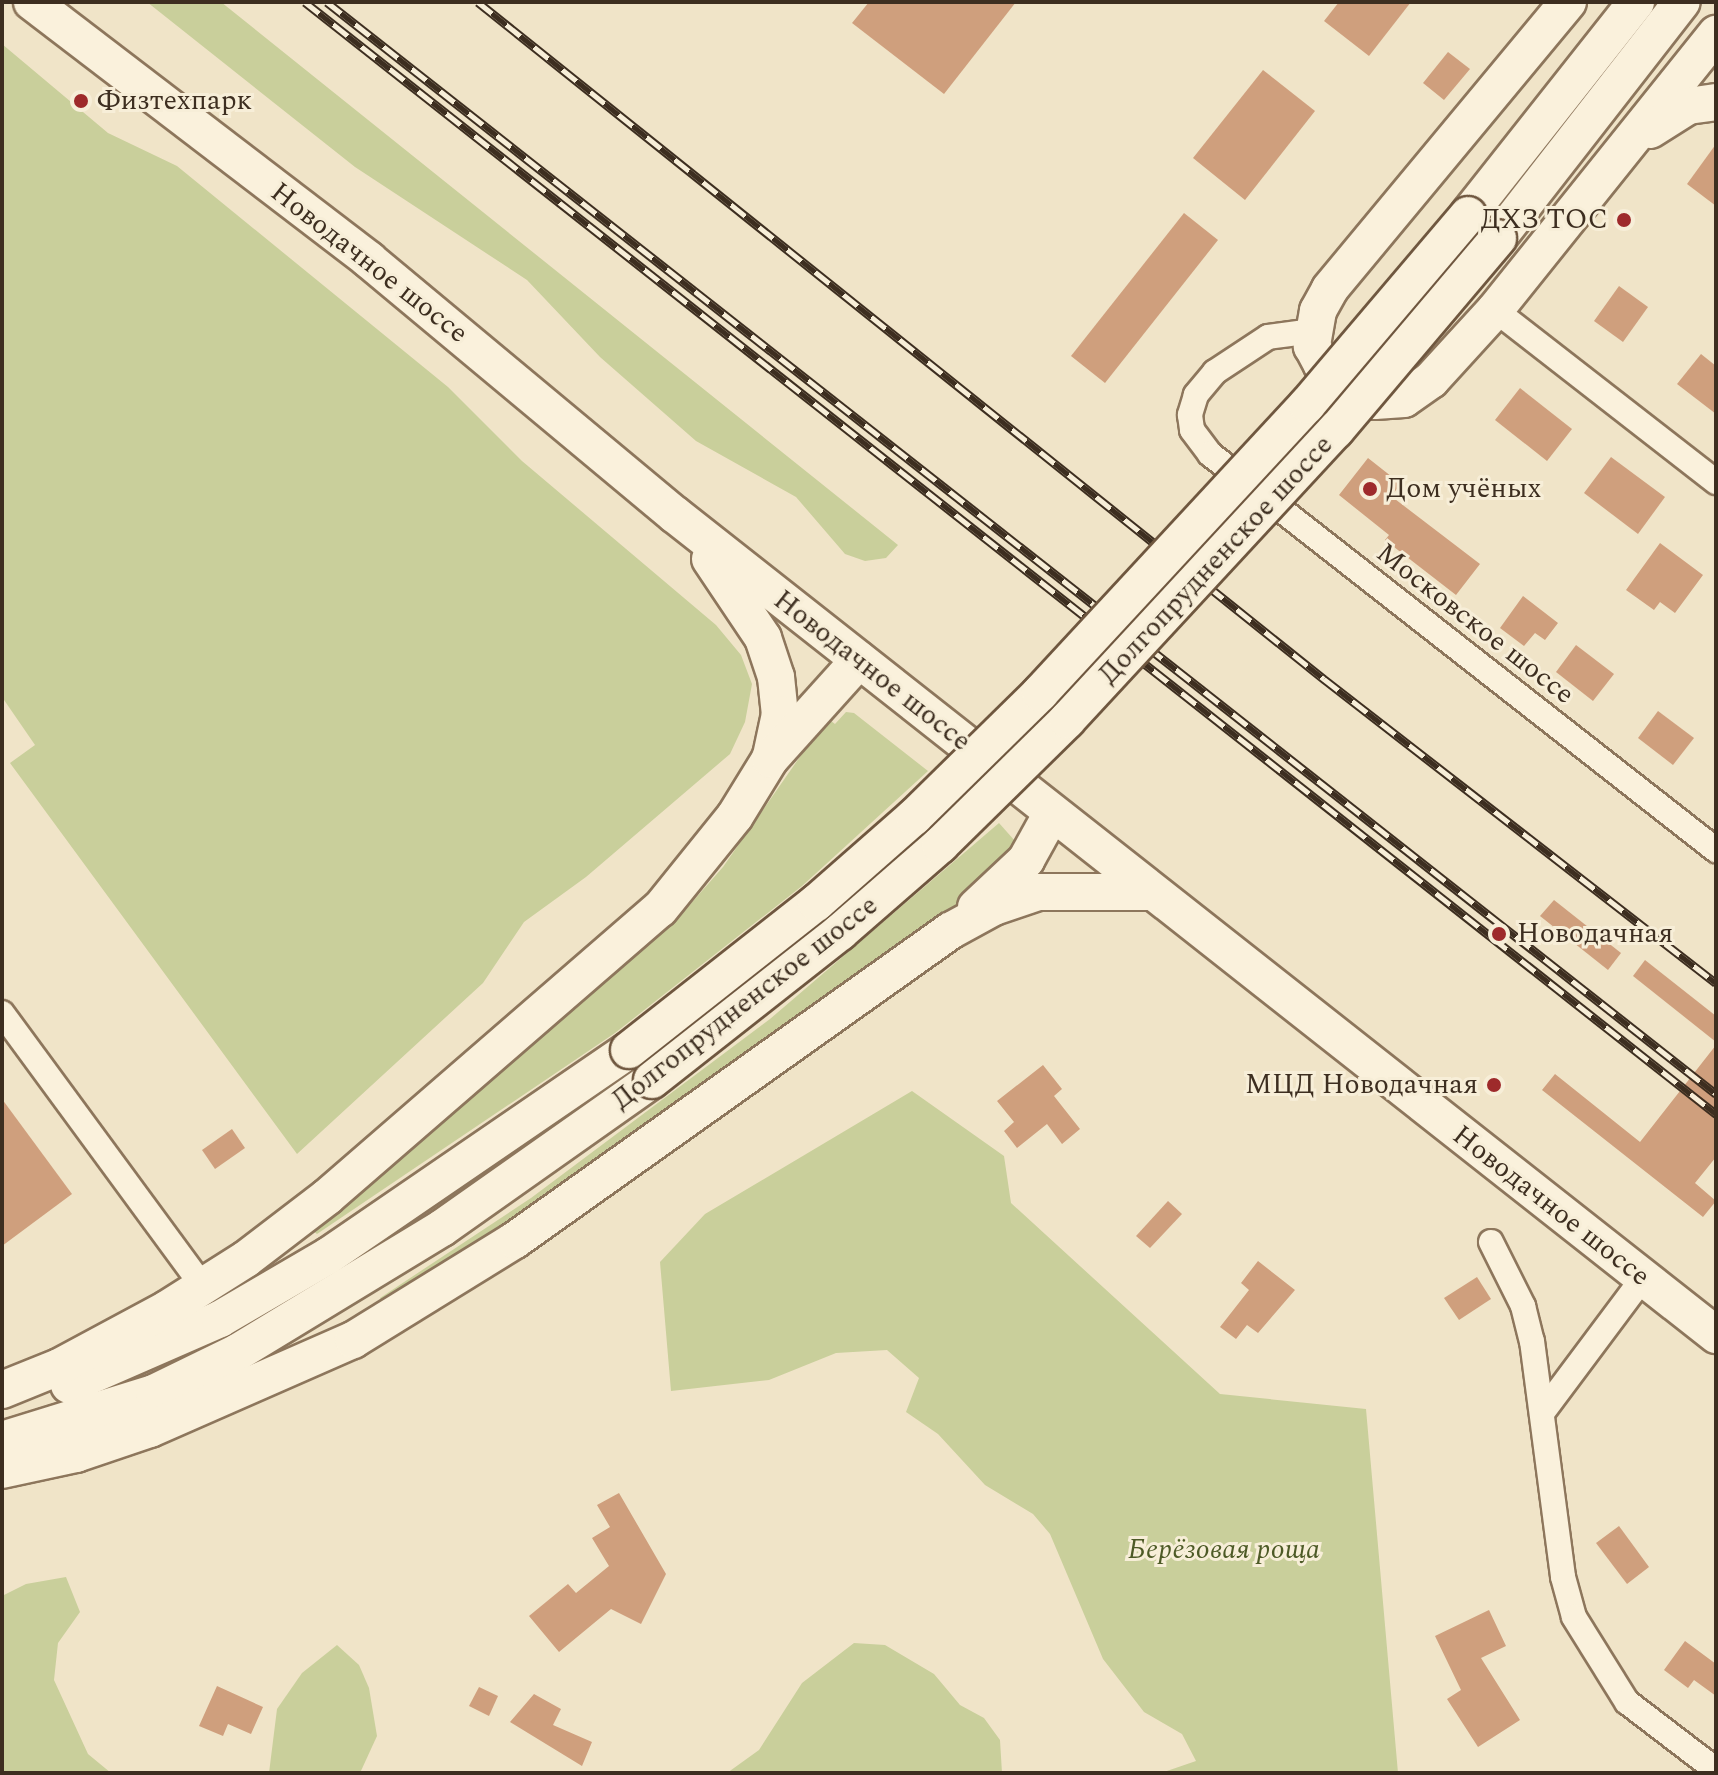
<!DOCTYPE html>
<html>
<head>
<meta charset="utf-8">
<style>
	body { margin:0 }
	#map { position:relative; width:1718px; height:1775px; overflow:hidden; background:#f0e4c8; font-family:Spectral,serif }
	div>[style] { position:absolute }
	.green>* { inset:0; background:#c9cf9b }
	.building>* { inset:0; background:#cf9f7d }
	.roads { filter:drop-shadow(2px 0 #8d765c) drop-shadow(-2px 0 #8d765c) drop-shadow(0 2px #8d765c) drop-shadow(0 -2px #8d765c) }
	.street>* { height:24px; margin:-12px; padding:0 12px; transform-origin:12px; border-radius:12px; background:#faf1dc }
	.secondary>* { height:36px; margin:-18px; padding:0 18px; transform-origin:18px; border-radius:18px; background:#faf1dc }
	.rail>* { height:9px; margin-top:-4.5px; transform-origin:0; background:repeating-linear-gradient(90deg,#f7eed8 0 18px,#3d2e20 0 36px); box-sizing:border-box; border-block:2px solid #3d2e20 }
	.bridges { filter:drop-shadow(2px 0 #6f573f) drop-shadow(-2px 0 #6f573f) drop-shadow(0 2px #6f573f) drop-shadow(0 -2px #6f573f) }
	.secondary-bridge>* { height:36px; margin:-18px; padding:0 18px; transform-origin:18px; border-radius:18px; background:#faf1dc }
	.dots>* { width:22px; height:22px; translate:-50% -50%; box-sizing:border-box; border:4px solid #f7eed8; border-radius:50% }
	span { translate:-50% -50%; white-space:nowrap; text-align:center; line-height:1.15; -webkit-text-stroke:6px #f7eed8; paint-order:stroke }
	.poi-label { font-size:28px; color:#3d2e20 }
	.left { translate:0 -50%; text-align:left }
	.right { translate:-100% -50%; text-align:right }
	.street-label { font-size:28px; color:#3d2e20 }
	.park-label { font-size:28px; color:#4d5a26; font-style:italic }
	.frame { position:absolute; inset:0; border:4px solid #3d2e20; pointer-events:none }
</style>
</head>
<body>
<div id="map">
	<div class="green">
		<i style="clip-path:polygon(147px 2px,221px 2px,898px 545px,886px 558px,865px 561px,845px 554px,796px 497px,696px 441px,600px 357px,527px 280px,355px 167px)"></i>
		<i style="clip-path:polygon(2px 44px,108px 133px,177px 166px,448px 387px,522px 461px,716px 625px,741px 655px,752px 684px,745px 722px,730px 754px,586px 877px,524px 922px,483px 983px,297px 1154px,10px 763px,35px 745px,2px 697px)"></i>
		<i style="clip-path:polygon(846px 712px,854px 713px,928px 771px,802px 886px,615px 1033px,317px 1234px,312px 1230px,687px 908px,723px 867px,827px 718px,835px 724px)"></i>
		<i style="clip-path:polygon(999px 823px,1015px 841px,994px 885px,524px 1219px,384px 1306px,380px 1298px,531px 1198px,770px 1019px)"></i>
		<i style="clip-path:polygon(912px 1091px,1004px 1156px,1011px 1203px,1220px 1394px,1366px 1409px,1398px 1773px,1161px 1773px,1196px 1761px,1182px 1734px,1144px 1712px,1103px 1659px,1050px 1534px,1033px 1514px,985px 1485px,938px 1434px,906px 1412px,919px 1378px,887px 1350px,836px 1353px,769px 1380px,671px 1391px,660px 1262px,705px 1214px)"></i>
		<i style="clip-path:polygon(66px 1577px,80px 1612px,58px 1643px,54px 1680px,88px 1754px,111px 1773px,2px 1773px,2px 1596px,26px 1584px)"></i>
		<i style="clip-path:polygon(854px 1643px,885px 1645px,934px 1674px,960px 1705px,984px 1718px,1000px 1740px,1002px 1773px,727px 1773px,759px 1750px,802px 1683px)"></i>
		<i style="clip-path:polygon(337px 1645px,359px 1665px,369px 1688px,377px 1736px,360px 1773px,269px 1773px,277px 1709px,302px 1673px)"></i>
	</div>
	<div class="building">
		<i style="clip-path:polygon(869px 2px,1016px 2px,944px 94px,852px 23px)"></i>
		<i style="clip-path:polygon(1339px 2px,1411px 2px,1369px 56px,1324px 21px)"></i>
		<i style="clip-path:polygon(1448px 52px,1470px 69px,1444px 100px,1423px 83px)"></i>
		<i style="clip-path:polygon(1263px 70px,1315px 111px,1245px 200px,1193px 158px)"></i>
		<i style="clip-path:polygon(1716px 144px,1716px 206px,1687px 184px)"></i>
		<i style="clip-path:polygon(1184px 213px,1218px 240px,1105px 383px,1071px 356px)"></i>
		<i style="clip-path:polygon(1619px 286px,1648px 307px,1623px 342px,1594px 321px)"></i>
		<i style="clip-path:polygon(1701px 354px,1716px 366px,1716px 414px,1677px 384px)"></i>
		<i style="clip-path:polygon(1520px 388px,1572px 429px,1547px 461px,1495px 420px)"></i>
		<i style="clip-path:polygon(1611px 457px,1665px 497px,1638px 534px,1584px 493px)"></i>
		<i style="clip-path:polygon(1368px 458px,1401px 484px,1391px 496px,1480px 564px,1456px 595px,1385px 540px,1389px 535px,1339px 495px)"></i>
		<i style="clip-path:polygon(1660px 543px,1703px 575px,1675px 613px,1660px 602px,1654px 610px,1626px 590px)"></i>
		<i style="clip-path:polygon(1523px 596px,1558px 623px,1545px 640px,1535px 633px,1524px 646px,1500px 628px)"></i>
		<i style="clip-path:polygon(1576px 645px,1614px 674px,1593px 701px,1556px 672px)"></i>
		<i style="clip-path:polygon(1658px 711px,1694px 738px,1673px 765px,1638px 738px)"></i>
		<i style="clip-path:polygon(1554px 900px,1621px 953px,1608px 970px,1540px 916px)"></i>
		<i style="clip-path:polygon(1645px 960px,1716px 1016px,1716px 1042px,1633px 976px)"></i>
		<i style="clip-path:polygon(1716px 1045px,1716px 1157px,1695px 1183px,1716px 1201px,1703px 1217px,1542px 1090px,1555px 1074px,1640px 1142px)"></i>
		<i style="clip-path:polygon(1043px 1065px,1062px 1089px,1054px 1096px,1080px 1129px,1062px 1144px,1047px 1124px,1017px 1148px,1004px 1131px,1014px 1122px,997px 1101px)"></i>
		<i style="clip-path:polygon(2px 1099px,72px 1194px,2px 1246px)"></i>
		<i style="clip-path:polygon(232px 1129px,245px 1148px,215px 1169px,202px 1150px)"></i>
		<i style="clip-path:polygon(1168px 1201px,1182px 1214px,1150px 1248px,1136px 1236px)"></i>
		<i style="clip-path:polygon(1258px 1261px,1295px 1290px,1258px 1333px,1247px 1325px,1236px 1339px,1220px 1327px,1249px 1290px,1241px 1283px)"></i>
		<i style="clip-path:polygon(1477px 1277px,1491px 1299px,1459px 1320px,1444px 1298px)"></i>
		<i style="clip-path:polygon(619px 1493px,666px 1574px,641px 1624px,611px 1609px,559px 1652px,529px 1616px,568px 1584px,576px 1593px,609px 1566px,592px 1538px,610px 1527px,597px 1505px)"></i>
		<i style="clip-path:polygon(1619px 1526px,1649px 1567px,1627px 1584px,1596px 1543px)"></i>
		<i style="clip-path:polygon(1489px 1610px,1506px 1646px,1481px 1658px,1520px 1720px,1478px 1747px,1447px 1699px,1461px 1690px,1435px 1636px)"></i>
		<i style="clip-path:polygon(1685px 1641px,1716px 1664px,1716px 1696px,1694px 1680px,1688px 1688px,1664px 1670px)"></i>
		<i style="clip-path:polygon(217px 1686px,263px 1707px,251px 1734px,228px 1724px,223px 1736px,199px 1726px)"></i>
		<i style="clip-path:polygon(479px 1687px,498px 1696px,489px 1716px,469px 1706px)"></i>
		<i style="clip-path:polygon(534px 1694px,561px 1709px,553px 1725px,592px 1742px,582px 1766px,510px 1722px)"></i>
	</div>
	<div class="roads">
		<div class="street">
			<i style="left:1495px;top:310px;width:280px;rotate:37.9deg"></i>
			<i style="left:1313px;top:331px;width:45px;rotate:172.4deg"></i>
			<i style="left:1268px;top:337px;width:64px;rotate:146.6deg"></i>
			<i style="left:1215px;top:372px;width:30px;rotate:130deg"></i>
			<i style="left:1196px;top:395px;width:21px;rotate:107deg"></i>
			<i style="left:1190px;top:415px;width:15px;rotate:82deg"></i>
			<i style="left:1192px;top:430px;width:30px;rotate:53deg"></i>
			<i style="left:1210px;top:454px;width:643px;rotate:38.05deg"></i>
			<i style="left:2px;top:1013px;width:340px;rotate:53.7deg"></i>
			<i style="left:1491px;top:1242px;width:72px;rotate:63.4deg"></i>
			<i style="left:1523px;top:1306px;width:36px;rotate:76deg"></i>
			<i style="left:1532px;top:1341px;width:238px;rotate:82.5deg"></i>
			<i style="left:1563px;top:1577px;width:41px;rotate:74.6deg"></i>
			<i style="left:1574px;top:1617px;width:100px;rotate:58.1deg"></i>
			<i style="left:1627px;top:1702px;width:112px;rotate:37.4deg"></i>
			<i style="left:1542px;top:1413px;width:169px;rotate:-53.2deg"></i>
		</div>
		<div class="secondary">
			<i style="left:32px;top:2px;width:424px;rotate:37.4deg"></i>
			<i style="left:369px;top:260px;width:397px;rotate:39.8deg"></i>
			<i style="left:674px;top:514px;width:1327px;rotate:38.23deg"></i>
			<i style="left:1568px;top:2px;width:373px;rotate:129.7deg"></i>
			<i style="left:1330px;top:289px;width:25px;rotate:119deg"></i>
			<i style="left:1318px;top:311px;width:36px;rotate:100deg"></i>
			<i style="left:1312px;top:346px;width:21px;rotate:62deg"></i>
			<i style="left:1322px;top:365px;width:43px;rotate:41.2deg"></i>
			<i style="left:1354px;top:393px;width:22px;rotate:21deg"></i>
			<i style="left:1375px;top:401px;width:29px;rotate:-4deg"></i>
			<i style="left:1404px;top:399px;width:33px;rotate:-35deg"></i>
			<i style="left:1431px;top:380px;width:95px;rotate:-47.6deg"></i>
			<i style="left:1495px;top:310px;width:354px;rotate:-51.3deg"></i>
			<i style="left:1650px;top:130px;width:45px;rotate:-32.3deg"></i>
			<i style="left:1688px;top:106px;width:28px;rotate:-8deg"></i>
			<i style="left:1468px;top:215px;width:271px;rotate:-51.7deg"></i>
			<i style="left:1498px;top:238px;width:299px;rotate:-52.1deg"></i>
			<i style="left:710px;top:559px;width:95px;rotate:56.1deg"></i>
			<i style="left:763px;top:638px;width:41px;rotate:71.6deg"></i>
			<i style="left:776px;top:677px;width:37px;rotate:84deg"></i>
			<i style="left:780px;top:714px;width:43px;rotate:102.1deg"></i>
			<i style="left:976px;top:907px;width:69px;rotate:-43.2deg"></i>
			<i style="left:1026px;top:860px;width:54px;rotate:-61deg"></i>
			<i style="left:69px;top:1385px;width:165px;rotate:-23.6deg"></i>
			<i style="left:220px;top:1319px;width:125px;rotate:-30.3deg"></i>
			<i style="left:328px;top:1256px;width:365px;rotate:-34.4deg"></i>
			<i style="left:2px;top:1390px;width:61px;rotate:-22deg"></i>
			<i style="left:59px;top:1367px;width:123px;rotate:-28.2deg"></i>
			<i style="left:167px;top:1309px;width:93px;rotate:-32.3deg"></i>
			<i style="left:246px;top:1259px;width:102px;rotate:-37.4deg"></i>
			<i style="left:327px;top:1197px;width:440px;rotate:-40.9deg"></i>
			<i style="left:660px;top:909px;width:119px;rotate:-51.1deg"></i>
			<i style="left:735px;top:816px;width:67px;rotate:-58.4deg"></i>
			<i style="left:770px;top:759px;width:133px;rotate:-48deg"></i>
			<i style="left:2px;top:1440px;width:159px;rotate:-17.2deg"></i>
			<i style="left:154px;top:1393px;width:93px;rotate:-26deg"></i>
			<i style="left:238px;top:1352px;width:239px;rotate:-31.3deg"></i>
			<i style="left:442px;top:1228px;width:257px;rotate:-35.2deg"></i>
			<i style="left:2px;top:1470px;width:76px;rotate:-12.2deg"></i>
			<i style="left:76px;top:1454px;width:78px;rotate:-18.7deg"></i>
			<i style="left:150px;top:1429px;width:222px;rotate:-23.7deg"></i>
			<i style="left:353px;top:1340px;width:190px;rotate:-31.7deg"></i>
			<i style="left:515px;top:1240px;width:534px;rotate:-35.39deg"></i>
			<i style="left:950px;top:931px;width:50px;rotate:-28.6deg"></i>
			<i style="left:994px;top:907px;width:46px;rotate:-18.8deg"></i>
			<i style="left:1038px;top:892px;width:112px"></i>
		</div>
	</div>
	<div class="rail">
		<i style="left:305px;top:2px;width:1797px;rotate:38.24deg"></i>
		<i style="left:327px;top:2px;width:1767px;rotate:38.17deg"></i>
		<i style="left:478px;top:2px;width:1084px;rotate:38.67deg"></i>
		<i style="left:1324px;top:679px;width:496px;rotate:37.8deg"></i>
	</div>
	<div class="bridges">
		<div class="secondary-bridge">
			<i style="left:629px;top:1050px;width:238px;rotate:-38.2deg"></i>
			<i style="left:816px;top:903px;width:130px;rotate:-41.3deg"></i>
			<i style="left:914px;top:817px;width:177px;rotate:-44.5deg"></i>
			<i style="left:1040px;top:693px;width:393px;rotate:-47.2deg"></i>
			<i style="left:1307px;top:405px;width:249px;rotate:-49.7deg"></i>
			<i style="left:652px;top:1080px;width:239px;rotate:-38.2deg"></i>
			<i style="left:840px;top:932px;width:133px;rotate:-41deg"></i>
			<i style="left:940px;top:845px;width:178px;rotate:-44.5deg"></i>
			<i style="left:1067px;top:720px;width:396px;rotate:-47.2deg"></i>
			<i style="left:1336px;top:430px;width:251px;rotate:-49.8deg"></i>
		</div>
	</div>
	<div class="dots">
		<i style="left:81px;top:101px;background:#9e2a2b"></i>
		<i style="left:1624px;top:220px;background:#9e2a2b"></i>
		<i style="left:1370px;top:489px;background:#9e2a2b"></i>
		<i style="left:1499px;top:934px;background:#9e2a2b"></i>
		<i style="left:1494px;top:1085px;background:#9e2a2b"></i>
	</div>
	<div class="poi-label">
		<span class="left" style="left:97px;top:101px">Физтехпарк</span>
		<span class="right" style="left:1608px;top:220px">ДХЗ ТОС</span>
		<span class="left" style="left:1386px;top:489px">Дом учёных</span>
		<span class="left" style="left:1517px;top:934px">Новодачная</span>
		<span class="right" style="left:1478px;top:1085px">МЦД Новодачная</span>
	</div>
	<div class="street-label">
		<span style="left:369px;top:263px;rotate:38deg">Новодачное шоссе</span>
		<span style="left:1216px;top:560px;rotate:-47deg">Долгопрудненское шоссе</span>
		<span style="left:1475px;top:624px;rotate:38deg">Московское шоссе</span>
		<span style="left:872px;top:671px;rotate:38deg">Новодачное шоссе</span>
		<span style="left:745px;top:1003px;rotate:-38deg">Долгопрудненское шоссе</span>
		<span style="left:1551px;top:1206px;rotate:38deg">Новодачное шоссе</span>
	</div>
	<div class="park-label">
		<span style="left:1224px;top:1550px">Берёзовая роща</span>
	</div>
	<div class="frame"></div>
</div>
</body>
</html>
